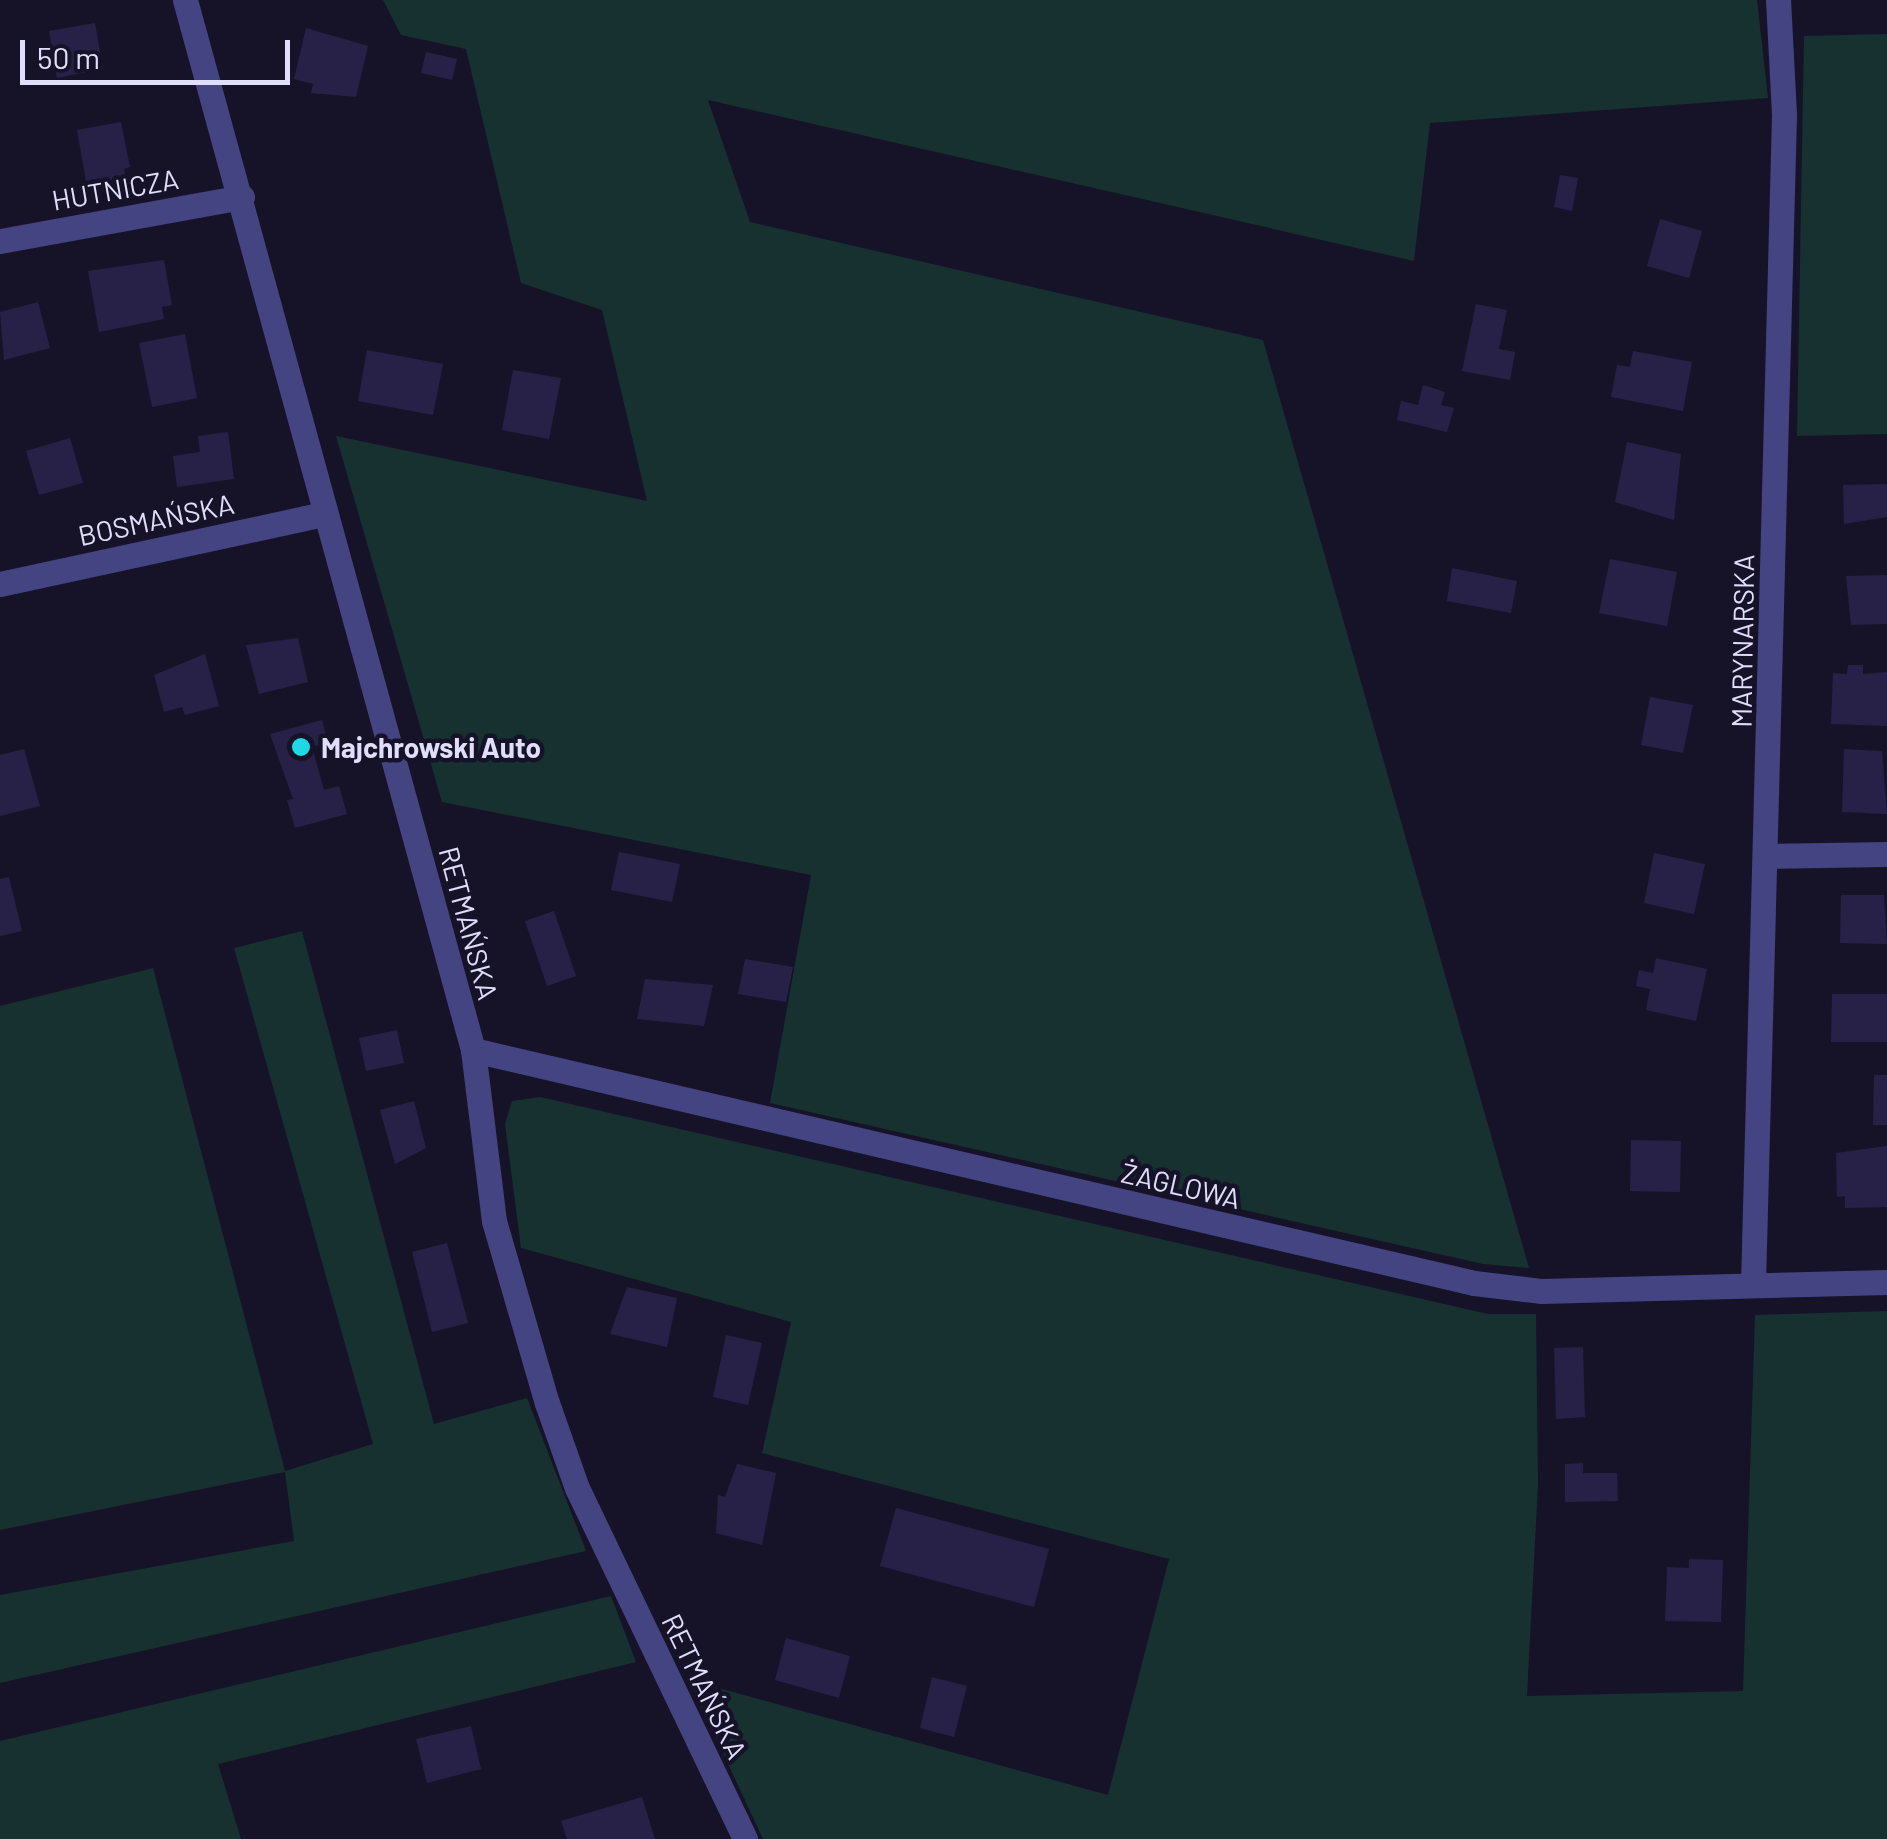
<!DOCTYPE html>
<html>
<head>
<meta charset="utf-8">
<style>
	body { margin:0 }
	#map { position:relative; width:1887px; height:1839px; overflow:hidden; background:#161328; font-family:Barlow,sans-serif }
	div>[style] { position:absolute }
	.green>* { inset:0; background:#173130 }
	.building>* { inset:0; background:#282147 }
	.street>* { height:25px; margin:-12.5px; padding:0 12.5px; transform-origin:12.5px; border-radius:12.5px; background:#444482 }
	.dots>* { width:28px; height:28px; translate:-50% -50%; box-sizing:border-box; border:5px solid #161328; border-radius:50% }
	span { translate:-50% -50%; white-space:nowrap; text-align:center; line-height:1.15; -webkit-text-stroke:9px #161328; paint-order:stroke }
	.street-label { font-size:28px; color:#e1defb }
	.poi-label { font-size:28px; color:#e1defb; font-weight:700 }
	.left { translate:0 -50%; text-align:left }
	.scale { position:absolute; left:20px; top:40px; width:270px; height:45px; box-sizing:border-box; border:5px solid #e1defb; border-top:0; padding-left:12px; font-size:30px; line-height:35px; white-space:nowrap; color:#e1defb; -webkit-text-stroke:8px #161328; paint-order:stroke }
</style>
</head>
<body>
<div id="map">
	<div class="green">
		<i style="clip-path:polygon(383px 0,1757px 0,1768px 98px,1430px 123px,1414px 261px,708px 100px,750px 222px,1263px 340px,1529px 1268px,1483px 1264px,770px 1103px,811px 875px,442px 802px,336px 436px,647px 501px,602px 310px,521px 283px,466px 49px,401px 35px)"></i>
		<i style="clip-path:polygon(1887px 34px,1887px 434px,1797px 436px,1804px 36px)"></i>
		<i style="clip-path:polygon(302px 931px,434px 1424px,527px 1398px,586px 1551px,0 1683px,0 1595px,294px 1541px,285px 1472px,0 1530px,0 1006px,153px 968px,285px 1471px,373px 1444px,234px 948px)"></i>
		<i style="clip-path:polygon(540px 1097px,1488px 1314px,1536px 1314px,1538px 1484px,1527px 1696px,1743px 1691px,1755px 1315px,1887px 1311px,1887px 1839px,763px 1839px,689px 1680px,1108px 1795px,1169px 1559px,762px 1453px,791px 1322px,521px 1248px,505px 1124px,512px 1101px)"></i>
		<i style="clip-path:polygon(611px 1596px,636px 1662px,218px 1764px,241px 1839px,0 1839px,0 1741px)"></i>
	</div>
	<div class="building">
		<i style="clip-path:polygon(95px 23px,103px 69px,57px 78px,49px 31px)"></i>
		<i style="clip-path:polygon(306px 28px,368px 46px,356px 97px,311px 93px,313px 84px,294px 79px)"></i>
		<i style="clip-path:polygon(426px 52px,457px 59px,452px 80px,421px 73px)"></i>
		<i style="clip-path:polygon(121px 122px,130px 167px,124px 169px,126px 180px,87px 187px,77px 130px)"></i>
		<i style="clip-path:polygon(1560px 175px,1578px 178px,1572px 211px,1554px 207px)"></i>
		<i style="clip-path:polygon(1660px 219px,1702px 231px,1689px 278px,1647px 266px)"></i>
		<i style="clip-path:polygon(164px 260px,172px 305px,162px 307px,164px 319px,99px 332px,88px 271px)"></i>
		<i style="clip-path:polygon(38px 302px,50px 348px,4px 360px,0 312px)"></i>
		<i style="clip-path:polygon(1476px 304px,1507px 310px,1499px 349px,1515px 352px,1510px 380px,1462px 371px)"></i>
		<i style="clip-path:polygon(185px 334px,197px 398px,152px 407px,139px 343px)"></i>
		<i style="clip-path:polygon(367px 350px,443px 364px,433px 415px,358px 401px)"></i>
		<i style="clip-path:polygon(1633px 351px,1692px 362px,1683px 411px,1611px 397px,1617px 365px,1630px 367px)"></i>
		<i style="clip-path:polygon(513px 370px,561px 378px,549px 439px,502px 430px)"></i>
		<i style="clip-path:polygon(1423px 385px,1445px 392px,1441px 405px,1454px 408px,1447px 432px,1397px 420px,1401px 401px,1418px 405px)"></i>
		<i style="clip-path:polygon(228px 432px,234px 479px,177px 487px,173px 456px,200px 452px,198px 436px)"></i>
		<i style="clip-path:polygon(70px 438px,83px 483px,39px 495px,26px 451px)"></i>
		<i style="clip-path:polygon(1627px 442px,1681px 454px,1674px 520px,1615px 502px)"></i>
		<i style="clip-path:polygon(1887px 484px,1887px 517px,1844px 524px,1843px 485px)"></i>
		<i style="clip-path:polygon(1610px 559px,1677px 572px,1667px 626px,1599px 613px)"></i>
		<i style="clip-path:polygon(1452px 568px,1517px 581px,1511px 613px,1447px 601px)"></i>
		<i style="clip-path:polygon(1887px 575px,1887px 624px,1851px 625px,1846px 576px)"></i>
		<i style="clip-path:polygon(298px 638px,308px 682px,259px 694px,246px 645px)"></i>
		<i style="clip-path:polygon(205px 654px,219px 706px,185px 715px,182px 707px,164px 712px,154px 675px)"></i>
		<i style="clip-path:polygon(1848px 665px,1863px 665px,1863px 674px,1887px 672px,1887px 726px,1831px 724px,1833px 673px,1847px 674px)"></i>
		<i style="clip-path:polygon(1650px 697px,1693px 705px,1683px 753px,1641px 745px)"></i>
		<i style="clip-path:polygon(322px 720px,328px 742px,312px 747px,324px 790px,339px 786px,347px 814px,295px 828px,287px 800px,293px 799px,270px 734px)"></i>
		<i style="clip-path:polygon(24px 749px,40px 806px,0 816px,0 755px)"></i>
		<i style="clip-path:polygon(1844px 749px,1882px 751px,1887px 814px,1842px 812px)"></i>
		<i style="clip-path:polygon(619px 852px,680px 864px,672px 902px,611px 890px)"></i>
		<i style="clip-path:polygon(1654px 853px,1705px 864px,1694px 914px,1644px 903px)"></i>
		<i style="clip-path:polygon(9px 877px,22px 931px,0 936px,0 879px)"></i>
		<i style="clip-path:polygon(1841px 895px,1884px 895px,1887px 944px,1840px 943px)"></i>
		<i style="clip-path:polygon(554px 911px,576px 976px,547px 986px,525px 921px)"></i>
		<i style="clip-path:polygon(1656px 958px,1707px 969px,1696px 1021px,1646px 1010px,1650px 989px,1636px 986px,1639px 970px,1653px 973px)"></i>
		<i style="clip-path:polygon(745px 959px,793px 967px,786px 1002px,738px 994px)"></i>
		<i style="clip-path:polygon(645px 979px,713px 985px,704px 1026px,637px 1019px)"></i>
		<i style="clip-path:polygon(1832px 994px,1887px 994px,1887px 1042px,1831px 1042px)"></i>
		<i style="clip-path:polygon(397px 1030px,404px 1063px,366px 1071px,359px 1038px)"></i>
		<i style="clip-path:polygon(1874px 1075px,1887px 1075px,1887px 1125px,1873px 1125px)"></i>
		<i style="clip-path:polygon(414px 1101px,426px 1148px,395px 1164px,380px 1110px)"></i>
		<i style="clip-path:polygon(1631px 1140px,1681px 1141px,1680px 1192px,1630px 1191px)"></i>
		<i style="clip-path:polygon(1887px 1146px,1887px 1207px,1845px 1208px,1845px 1196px,1837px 1197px,1836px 1153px)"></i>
		<i style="clip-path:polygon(447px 1243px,468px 1323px,432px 1332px,412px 1252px)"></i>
		<i style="clip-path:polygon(627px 1287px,677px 1298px,667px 1347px,610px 1334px)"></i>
		<i style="clip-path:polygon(726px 1335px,762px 1343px,748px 1405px,713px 1397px)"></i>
		<i style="clip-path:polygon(1583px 1347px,1585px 1417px,1556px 1419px,1554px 1348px)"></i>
		<i style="clip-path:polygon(1583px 1463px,1583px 1473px,1617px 1473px,1618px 1501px,1565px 1502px,1565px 1464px)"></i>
		<i style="clip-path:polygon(737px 1464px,776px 1473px,762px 1545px,716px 1533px,718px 1495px,725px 1497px)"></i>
		<i style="clip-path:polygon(896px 1508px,1049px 1549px,1034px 1607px,880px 1566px)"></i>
		<i style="clip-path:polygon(1689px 1559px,1723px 1560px,1721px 1622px,1665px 1621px,1667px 1567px,1689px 1568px)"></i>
		<i style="clip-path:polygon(786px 1638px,850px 1656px,839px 1698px,775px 1680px)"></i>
		<i style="clip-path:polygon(932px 1677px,967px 1686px,954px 1737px,920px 1728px)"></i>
		<i style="clip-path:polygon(471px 1726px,481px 1769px,427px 1783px,416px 1739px)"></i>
		<i style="clip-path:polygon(642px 1797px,655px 1839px,567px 1839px,561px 1821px)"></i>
	</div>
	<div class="street">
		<i style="left:185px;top:0;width:1089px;rotate:74.66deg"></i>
		<i style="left:473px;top:1050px;width:172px;rotate:83deg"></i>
		<i style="left:494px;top:1221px;width:190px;rotate:73.8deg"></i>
		<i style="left:547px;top:1403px;width:90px;rotate:70.6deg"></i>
		<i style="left:577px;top:1488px;width:389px;rotate:64.4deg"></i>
		<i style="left:0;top:241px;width:246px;rotate:-10.3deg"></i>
		<i style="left:0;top:584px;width:332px;rotate:-12.2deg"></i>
		<i style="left:1767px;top:856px;width:120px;rotate:-1deg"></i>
		<i style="left:473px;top:1050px;width:1028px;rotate:13.1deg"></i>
		<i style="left:1474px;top:1283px;width:67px;rotate:6.8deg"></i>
		<i style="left:1541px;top:1291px;width:346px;rotate:-1.5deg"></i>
		<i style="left:1753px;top:1284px;width:1170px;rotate:-88.48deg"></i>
		<i style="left:1784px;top:114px;width:114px;rotate:-93deg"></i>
	</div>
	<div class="dots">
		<i style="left:301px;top:747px;background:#1fd8e6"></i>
	</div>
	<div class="street-label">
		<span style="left:115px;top:189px;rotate:-10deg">HUTNICZA</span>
		<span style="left:156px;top:519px;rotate:-12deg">BOSMAŃSKA</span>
		<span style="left:1742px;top:641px;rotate:-89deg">MARYNARSKA</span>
		<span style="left:469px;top:923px;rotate:75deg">RETMAŃSKA</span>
		<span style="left:1181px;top:1185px;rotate:13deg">ŻAGLOWA</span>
		<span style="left:705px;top:1686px;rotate:64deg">RETMAŃSKA</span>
	</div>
	<div class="poi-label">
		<span class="left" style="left:321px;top:747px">Majchrowski Auto</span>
	</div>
	<div class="scale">50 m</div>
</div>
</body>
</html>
